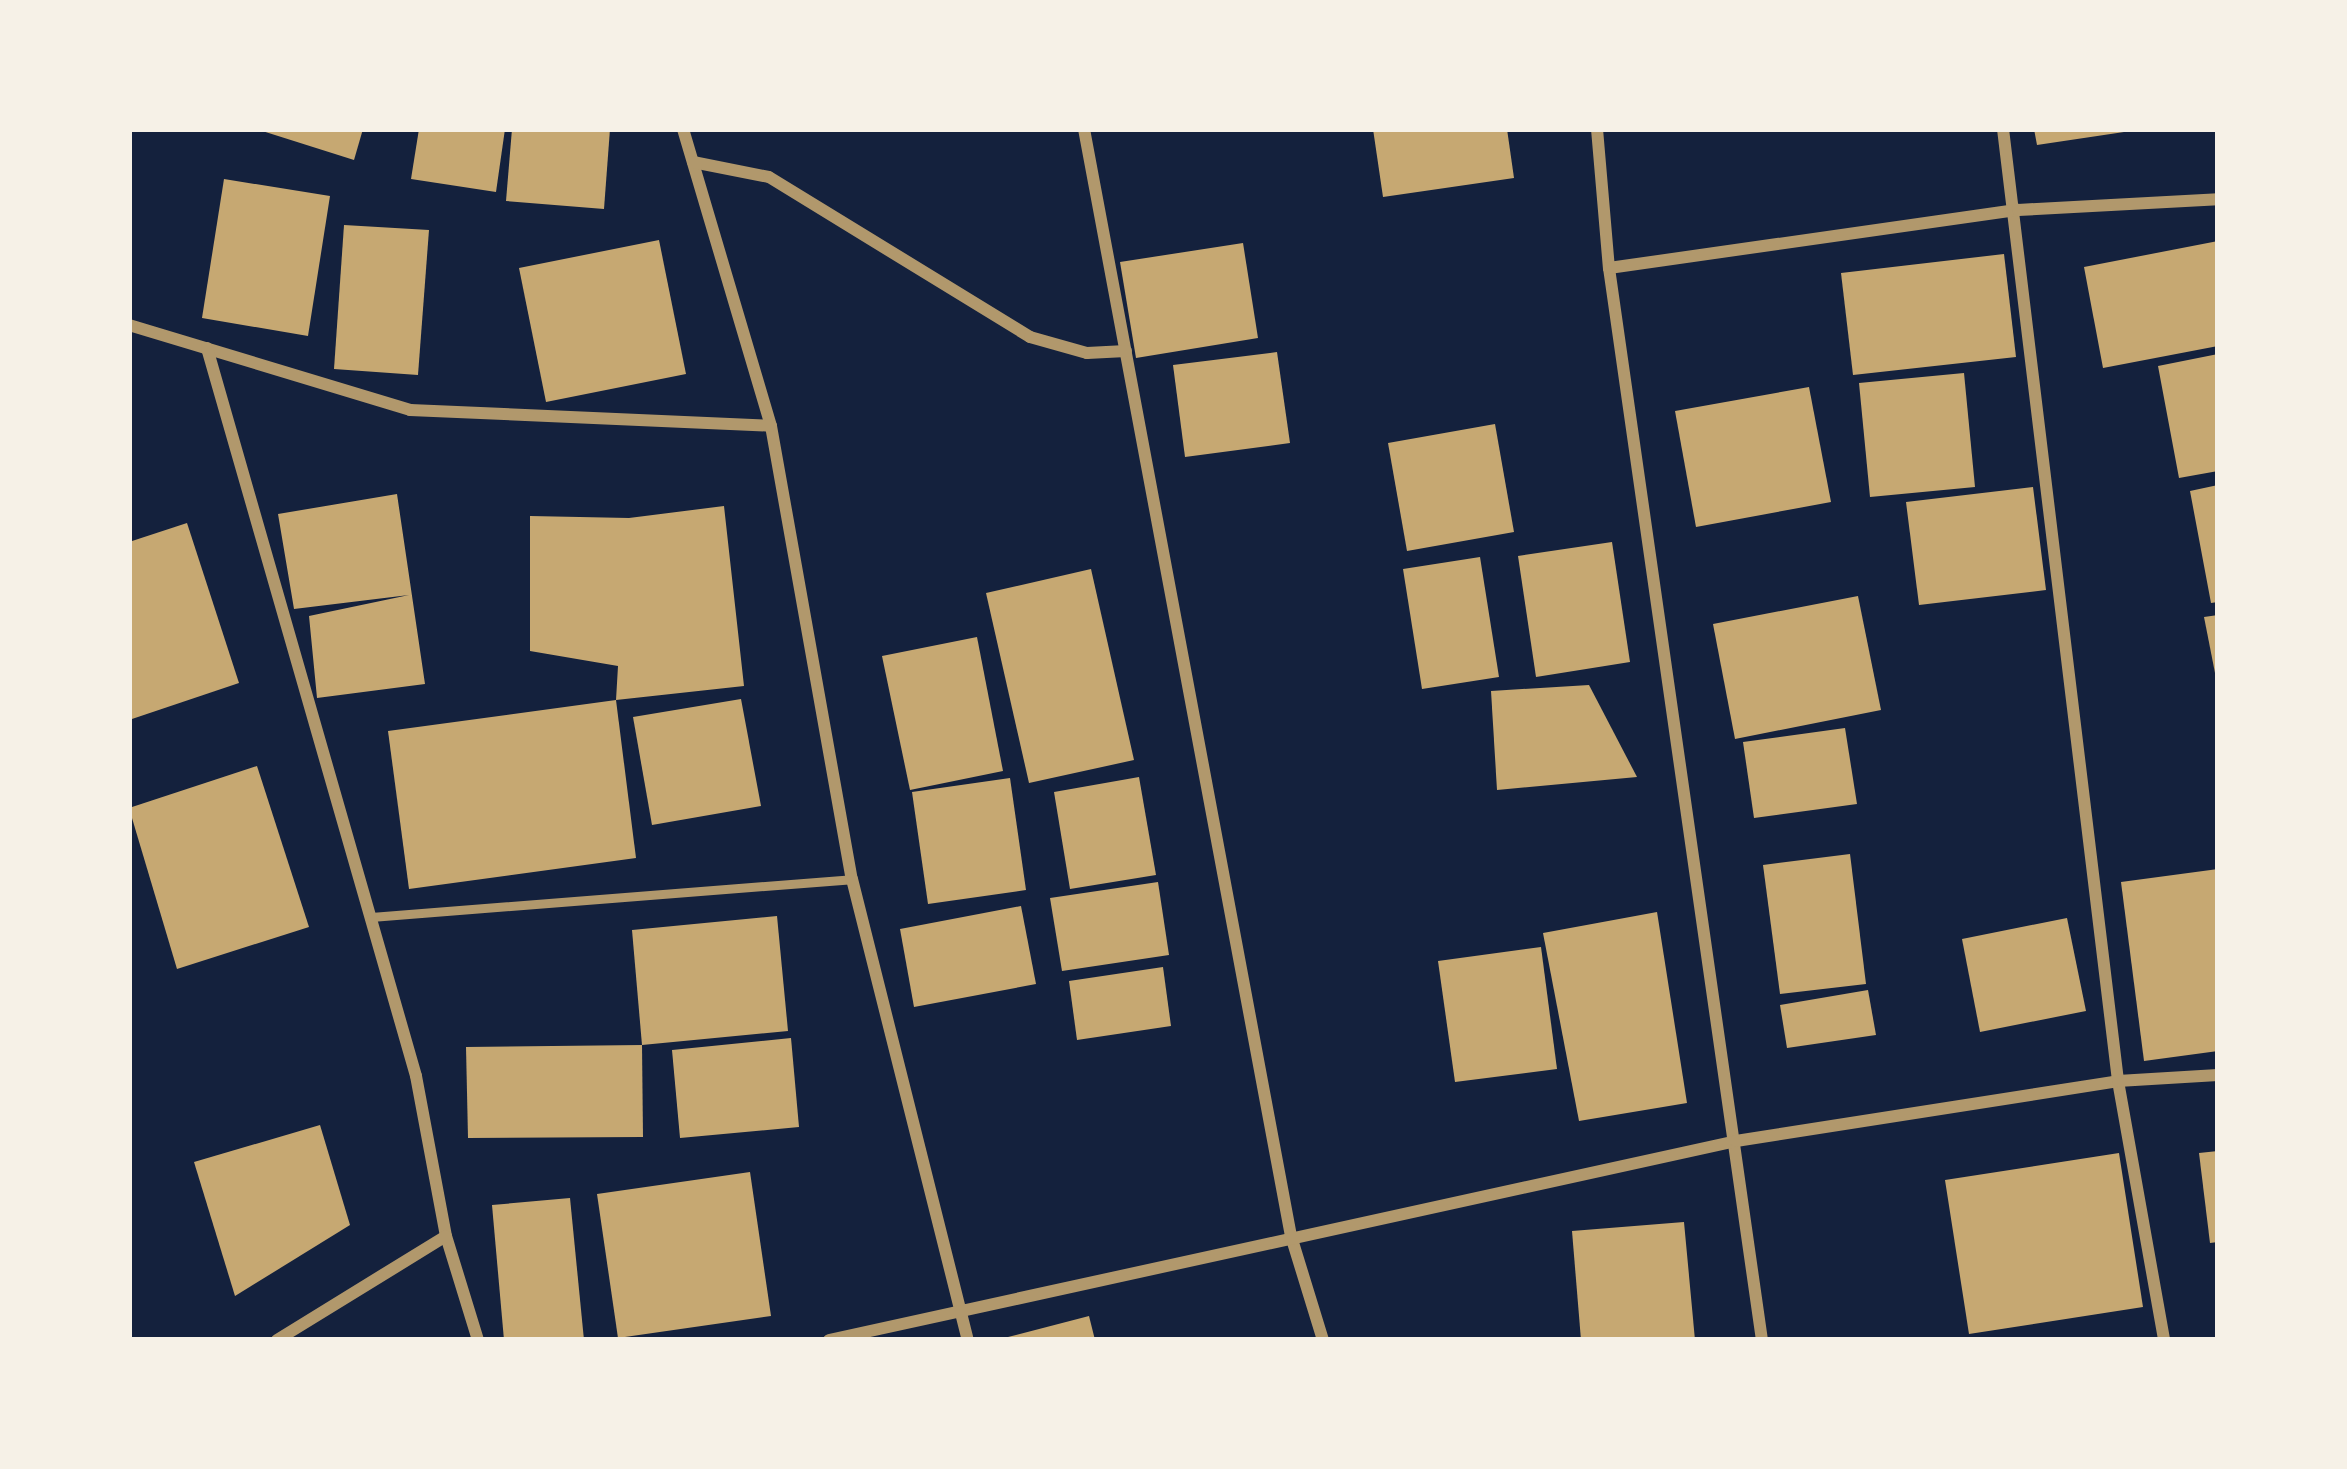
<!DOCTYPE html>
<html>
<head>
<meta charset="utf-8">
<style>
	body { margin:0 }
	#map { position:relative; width:2347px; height:1469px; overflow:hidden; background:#14213d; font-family:Signika,sans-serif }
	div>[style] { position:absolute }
	.building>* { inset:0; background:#c6a872 }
	.service>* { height:9px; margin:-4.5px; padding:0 4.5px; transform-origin:4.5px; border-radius:4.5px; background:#b1986c }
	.minor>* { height:12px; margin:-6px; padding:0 6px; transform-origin:6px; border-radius:6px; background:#b1986c }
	span { translate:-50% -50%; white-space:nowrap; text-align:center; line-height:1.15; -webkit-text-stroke:12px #f6f1e7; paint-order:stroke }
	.frame { position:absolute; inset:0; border:132px solid #f6f1e7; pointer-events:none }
</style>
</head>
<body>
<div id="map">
	<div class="building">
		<i style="clip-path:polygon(256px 129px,363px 129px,354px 160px)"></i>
		<i style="clip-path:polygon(419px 129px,505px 129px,496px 192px,411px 179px)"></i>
		<i style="clip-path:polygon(512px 129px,610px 129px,604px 209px,506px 201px)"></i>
		<i style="clip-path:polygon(1373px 129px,1507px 129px,1514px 178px,1383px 197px)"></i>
		<i style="clip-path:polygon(2034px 129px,2124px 129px,2124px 132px,2037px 145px)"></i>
		<i style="clip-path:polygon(224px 179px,330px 196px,308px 336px,202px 318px)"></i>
		<i style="clip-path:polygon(344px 225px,429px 230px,418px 375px,334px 369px)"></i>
		<i style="clip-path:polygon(659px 240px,686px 374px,546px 402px,519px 268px)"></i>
		<i style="clip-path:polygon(2218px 241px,2218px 346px,2103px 368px,2084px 267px)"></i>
		<i style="clip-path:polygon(1243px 243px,1258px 338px,1136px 358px,1120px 262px)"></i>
		<i style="clip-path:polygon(2004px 254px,2016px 357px,1853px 375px,1841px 273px)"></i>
		<i style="clip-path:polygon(1277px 352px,1290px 443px,1185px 457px,1173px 365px)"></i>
		<i style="clip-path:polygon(2218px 354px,2218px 471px,2179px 478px,2158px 366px)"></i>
		<i style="clip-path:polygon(1964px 373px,1975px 487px,1870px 497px,1859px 383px)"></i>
		<i style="clip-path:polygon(1809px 387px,1831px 502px,1696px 527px,1675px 411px)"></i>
		<i style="clip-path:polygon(1495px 424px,1514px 532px,1407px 551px,1388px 443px)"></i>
		<i style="clip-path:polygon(2218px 485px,2218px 602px,2211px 603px,2190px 491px)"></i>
		<i style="clip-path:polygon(2033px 487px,2046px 590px,1919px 605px,1906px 502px)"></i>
		<i style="clip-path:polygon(397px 494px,425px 684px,317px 698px,309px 616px,409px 595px,294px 609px,278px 514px)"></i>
		<i style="clip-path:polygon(724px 506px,744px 686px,616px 700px,618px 666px,530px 651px,530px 516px,629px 518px)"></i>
		<i style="clip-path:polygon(187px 523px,239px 683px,129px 720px,129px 542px)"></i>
		<i style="clip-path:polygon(1612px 542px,1630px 662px,1536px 677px,1518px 556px)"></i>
		<i style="clip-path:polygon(1480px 557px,1499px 677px,1422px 689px,1403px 569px)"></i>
		<i style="clip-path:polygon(1091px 569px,1134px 760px,1029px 783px,986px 593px)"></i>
		<i style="clip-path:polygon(1858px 596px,1881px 710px,1735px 739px,1713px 624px)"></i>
		<i style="clip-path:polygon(2218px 615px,2218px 678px,2216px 678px,2204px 617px)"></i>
		<i style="clip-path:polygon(977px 637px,1003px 771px,910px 790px,882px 656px)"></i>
		<i style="clip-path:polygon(1589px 685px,1637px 777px,1497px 790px,1491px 691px)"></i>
		<i style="clip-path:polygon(741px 699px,761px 806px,652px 825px,633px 717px)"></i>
		<i style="clip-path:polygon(616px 700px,636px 858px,409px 889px,388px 731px)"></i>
		<i style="clip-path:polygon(1845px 728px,1857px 804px,1754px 818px,1743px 742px)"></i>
		<i style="clip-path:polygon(257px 766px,309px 927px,177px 969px,129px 808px)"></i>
		<i style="clip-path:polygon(1139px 777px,1156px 875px,1070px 889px,1054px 792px)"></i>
		<i style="clip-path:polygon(1010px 778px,1026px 890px,928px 904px,912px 792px)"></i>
		<i style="clip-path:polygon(1850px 854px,1866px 984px,1780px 994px,1763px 865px)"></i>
		<i style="clip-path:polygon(2218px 869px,2218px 1051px,2144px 1061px,2121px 882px)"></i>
		<i style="clip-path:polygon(1158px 882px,1169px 955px,1062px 971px,1050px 898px)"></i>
		<i style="clip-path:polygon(1021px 906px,1036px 984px,914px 1007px,900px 929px)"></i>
		<i style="clip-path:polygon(1657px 912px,1687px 1103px,1579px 1121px,1543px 933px)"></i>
		<i style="clip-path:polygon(777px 916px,788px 1031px,642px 1045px,632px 930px)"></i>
		<i style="clip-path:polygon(2067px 918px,2086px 1011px,1980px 1032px,1962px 939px)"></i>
		<i style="clip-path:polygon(1541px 947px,1557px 1069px,1455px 1082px,1438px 961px)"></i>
		<i style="clip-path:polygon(1163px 967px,1171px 1026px,1077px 1040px,1069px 981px)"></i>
		<i style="clip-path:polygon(1868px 990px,1876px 1035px,1787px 1048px,1780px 1005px)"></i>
		<i style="clip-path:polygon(791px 1038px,799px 1127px,680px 1138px,672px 1050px)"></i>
		<i style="clip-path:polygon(642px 1045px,643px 1137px,468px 1138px,466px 1047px)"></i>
		<i style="clip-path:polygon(320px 1125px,350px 1225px,235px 1296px,194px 1162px)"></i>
		<i style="clip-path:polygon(2218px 1151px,2218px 1242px,2210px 1243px,2199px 1153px)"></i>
		<i style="clip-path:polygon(2119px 1153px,2143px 1307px,1969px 1334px,1945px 1180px)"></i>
		<i style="clip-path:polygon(750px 1172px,771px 1316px,618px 1338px,597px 1194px)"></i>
		<i style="clip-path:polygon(570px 1198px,584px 1340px,504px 1340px,492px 1205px)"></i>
		<i style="clip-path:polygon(1684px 1222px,1695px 1340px,1581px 1340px,1572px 1231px)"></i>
		<i style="clip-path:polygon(1089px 1316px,1095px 1340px,1004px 1340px,1004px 1338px)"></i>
	</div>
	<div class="service">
		<i style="left:371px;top:917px;width:482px;rotate:-4.5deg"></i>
	</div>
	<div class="minor">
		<i style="left:683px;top:129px;width:310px;rotate:73.5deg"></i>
		<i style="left:771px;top:426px;width:460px;rotate:79.9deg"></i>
		<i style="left:852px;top:879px;width:475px;rotate:75.9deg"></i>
		<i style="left:1084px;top:129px;width:1126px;rotate:79.41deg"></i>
		<i style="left:1291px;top:1236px;width:109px;rotate:72.9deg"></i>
		<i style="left:1597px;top:129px;width:140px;rotate:85.1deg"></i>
		<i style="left:1609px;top:268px;width:1083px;rotate:81.88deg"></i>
		<i style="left:2003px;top:129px;width:959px;rotate:83.11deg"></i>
		<i style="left:2118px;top:1081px;width:263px;rotate:79.9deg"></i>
		<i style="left:693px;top:162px;width:77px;rotate:11.2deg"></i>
		<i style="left:769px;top:177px;width:306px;rotate:31.5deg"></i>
		<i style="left:1030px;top:337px;width:59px;rotate:15.7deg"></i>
		<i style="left:1087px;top:353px;width:39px;rotate:-3deg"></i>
		<i style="left:1609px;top:268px;width:413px;rotate:-8.1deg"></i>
		<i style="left:2018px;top:210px;width:200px;rotate:-3.1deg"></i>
		<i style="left:129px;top:325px;width:294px;rotate:16.8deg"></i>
		<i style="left:410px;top:410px;width:361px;rotate:2.5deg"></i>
		<i style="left:207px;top:348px;width:757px;rotate:73.98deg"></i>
		<i style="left:416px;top:1076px;width:163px;rotate:79.4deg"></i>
		<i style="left:446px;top:1236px;width:109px;rotate:72.9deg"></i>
		<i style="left:277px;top:1340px;width:198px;rotate:-31.6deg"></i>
		<i style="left:829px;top:1340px;width:929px;rotate:-12.37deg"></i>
		<i style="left:1736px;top:1141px;width:387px;rotate:-8.9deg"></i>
		<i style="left:2118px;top:1081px;width:100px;rotate:-3.4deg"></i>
	</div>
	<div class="frame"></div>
</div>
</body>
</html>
